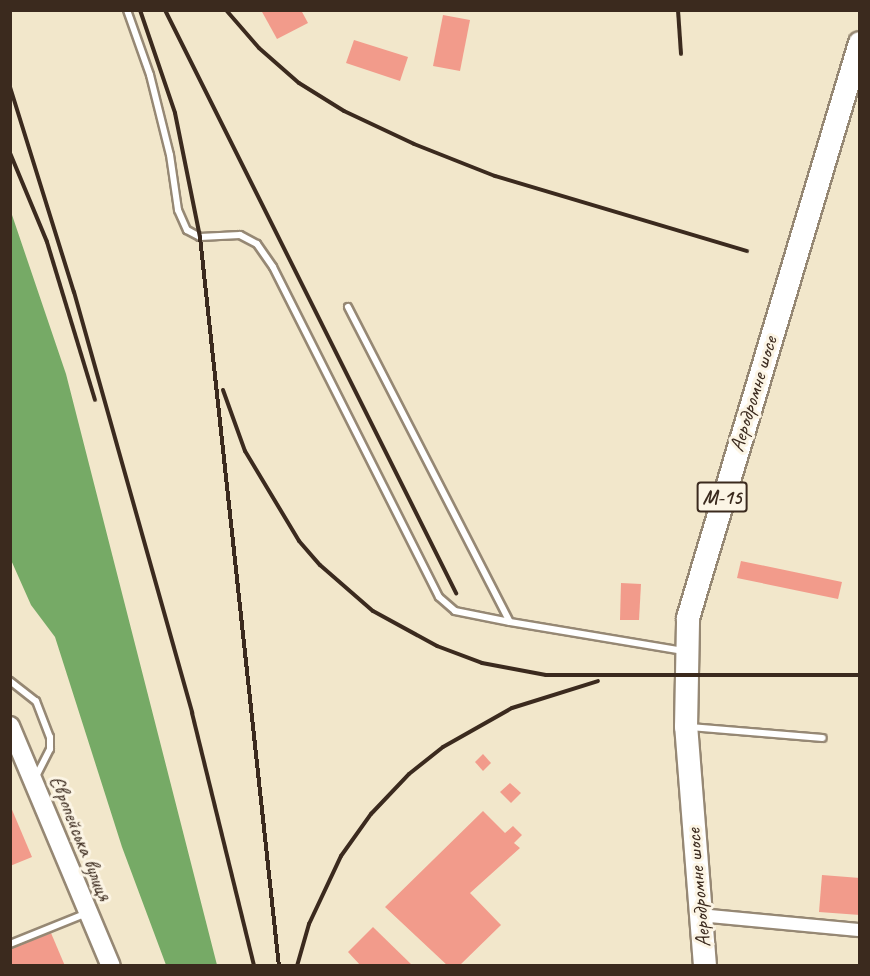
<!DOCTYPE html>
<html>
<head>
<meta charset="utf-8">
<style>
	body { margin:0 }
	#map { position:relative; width:870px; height:976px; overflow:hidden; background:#f2e7cb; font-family:Caveat,sans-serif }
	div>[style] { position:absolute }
	.forest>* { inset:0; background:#76aa66 }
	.building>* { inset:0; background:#f29b8b }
	.roads { filter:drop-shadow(2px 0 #968874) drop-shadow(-2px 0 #968874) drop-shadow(0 2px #968874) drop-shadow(0 -2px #968874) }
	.lane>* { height:6px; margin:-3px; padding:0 3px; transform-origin:3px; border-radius:3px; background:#fff }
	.street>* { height:12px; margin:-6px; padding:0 6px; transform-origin:6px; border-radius:6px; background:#fff }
	.secondary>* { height:18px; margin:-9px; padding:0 9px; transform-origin:9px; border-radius:9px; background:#fff }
	.highway>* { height:22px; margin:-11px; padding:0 11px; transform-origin:11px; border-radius:11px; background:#fff }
	.rail>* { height:4px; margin:-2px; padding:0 2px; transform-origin:2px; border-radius:2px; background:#3b2a1e }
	span { translate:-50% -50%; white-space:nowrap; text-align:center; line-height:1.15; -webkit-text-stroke:6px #fcf5e5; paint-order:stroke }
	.shield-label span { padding:2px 4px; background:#fcf5e5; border:2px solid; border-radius:4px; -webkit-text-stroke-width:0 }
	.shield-label { font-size:20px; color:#3b2a1e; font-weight:700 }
	.street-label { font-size:21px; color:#3b2a1e }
	.frame { position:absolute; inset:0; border:12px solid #3b2a1e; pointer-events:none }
</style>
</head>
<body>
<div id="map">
	<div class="forest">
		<i style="clip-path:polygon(11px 212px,66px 374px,217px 965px,166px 965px,122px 847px,55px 637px,31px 605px,11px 560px)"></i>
	</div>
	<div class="building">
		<i style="clip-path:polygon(261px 10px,301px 10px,308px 23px,277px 39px)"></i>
		<i style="clip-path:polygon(443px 15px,470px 20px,460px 71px,433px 66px)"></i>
		<i style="clip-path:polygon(354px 40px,408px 57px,400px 81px,346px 63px)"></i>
		<i style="clip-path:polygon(741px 561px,842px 582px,838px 599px,737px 578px)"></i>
		<i style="clip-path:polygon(621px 583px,641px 584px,639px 620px,620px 620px)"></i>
		<i style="clip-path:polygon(483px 754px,491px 763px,483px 771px,475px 762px)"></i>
		<i style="clip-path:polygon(510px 783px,521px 793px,511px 803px,500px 792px)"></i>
		<i style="clip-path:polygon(10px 805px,32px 857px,10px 866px)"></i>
		<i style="clip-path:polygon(483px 811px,505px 833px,513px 826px,522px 835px,514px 843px,520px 848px,470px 893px,501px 925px,459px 966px,448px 966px,385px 907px)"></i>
		<i style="clip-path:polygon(822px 875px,860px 878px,860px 915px,819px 912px)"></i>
		<i style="clip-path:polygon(373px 927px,413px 966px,361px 966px,348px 952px)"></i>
		<i style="clip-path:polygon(51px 933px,65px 966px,10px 966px,10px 949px)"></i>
	</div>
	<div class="roads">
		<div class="lane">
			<i style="left:127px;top:10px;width:69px;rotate:70.5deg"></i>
			<i style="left:150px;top:75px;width:82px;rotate:76deg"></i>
			<i style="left:170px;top:155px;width:56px;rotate:81.7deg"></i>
			<i style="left:178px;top:210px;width:22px;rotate:66deg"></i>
			<i style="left:187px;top:230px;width:15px;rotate:28deg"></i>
			<i style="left:200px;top:237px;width:40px;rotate:-2.9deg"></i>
			<i style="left:240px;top:235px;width:19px;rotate:28deg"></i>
			<i style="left:257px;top:244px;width:28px;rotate:55deg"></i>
			<i style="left:273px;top:267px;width:369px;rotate:63.3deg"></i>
			<i style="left:439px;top:597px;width:21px;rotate:41deg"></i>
			<i style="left:455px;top:611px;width:56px;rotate:11.3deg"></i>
			<i style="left:348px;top:307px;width:354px;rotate:62.8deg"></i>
			<i style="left:510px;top:622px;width:176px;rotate:9.5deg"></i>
			<i style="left:10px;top:681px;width:33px;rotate:38deg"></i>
			<i style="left:36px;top:701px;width:39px;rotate:69deg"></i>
			<i style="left:50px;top:737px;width:12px;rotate:90deg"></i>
			<i style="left:50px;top:749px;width:33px;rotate:117deg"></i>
			<i style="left:690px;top:727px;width:133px;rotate:4.7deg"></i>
			<i style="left:10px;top:944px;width:83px;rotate:-21.9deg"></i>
		</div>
		<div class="street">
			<i style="left:700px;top:915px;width:161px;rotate:5.4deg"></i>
		</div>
		<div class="secondary">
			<i style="left:10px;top:726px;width:260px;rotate:67.2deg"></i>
		</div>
		<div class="highway">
			<i style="left:705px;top:966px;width:240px;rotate:-94.5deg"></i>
			<i style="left:686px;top:727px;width:109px;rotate:-88.9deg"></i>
			<i style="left:688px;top:618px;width:600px;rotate:-73.35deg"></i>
		</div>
	</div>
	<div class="rail">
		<i style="left:140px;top:10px;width:109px;rotate:71.2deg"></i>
		<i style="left:175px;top:113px;width:126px;rotate:78.6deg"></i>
		<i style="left:200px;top:237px;width:733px;rotate:83.82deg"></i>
		<i style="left:165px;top:10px;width:652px;rotate:63.47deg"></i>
		<i style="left:226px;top:10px;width:50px;rotate:49deg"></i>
		<i style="left:259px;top:48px;width:53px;rotate:41.2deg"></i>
		<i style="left:299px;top:83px;width:53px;rotate:31.9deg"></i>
		<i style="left:344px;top:111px;width:77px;rotate:25.2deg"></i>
		<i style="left:414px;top:144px;width:87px;rotate:21.6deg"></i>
		<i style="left:495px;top:176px;width:263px;rotate:16.6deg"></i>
		<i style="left:678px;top:10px;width:44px;rotate:86.1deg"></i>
		<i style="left:10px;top:87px;width:215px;rotate:72.7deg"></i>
		<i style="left:74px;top:292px;width:437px;rotate:74.3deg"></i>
		<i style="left:192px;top:713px;width:260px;rotate:76.2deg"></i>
		<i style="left:10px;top:153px;width:96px;rotate:67.4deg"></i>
		<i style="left:47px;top:242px;width:165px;rotate:73.1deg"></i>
		<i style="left:223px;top:390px;width:65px;rotate:70.2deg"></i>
		<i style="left:245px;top:451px;width:105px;rotate:59deg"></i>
		<i style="left:299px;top:541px;width:32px;rotate:49deg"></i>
		<i style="left:320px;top:565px;width:70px;rotate:41deg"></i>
		<i style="left:373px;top:611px;width:73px;rotate:28.7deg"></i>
		<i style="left:437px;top:646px;width:48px;rotate:20.7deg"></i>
		<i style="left:482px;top:663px;width:65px;rotate:10.6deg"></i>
		<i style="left:546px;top:675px;width:314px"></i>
		<i style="left:297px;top:966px;width:44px;rotate:-74.1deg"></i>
		<i style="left:309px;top:924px;width:75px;rotate:-64.8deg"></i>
		<i style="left:341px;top:856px;width:52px;rotate:-54.5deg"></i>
		<i style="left:371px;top:814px;width:55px;rotate:-46.5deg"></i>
		<i style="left:409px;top:774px;width:43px;rotate:-38.5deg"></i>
		<i style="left:443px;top:747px;width:79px;rotate:-29.5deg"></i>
		<i style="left:512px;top:708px;width:90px;rotate:-17.4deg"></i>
	</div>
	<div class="shield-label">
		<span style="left:722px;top:497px">М-15</span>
	</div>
	<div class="street-label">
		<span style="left:753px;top:394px;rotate:-73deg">Аеродромне шосе</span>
		<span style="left:81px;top:838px;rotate:68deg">Європейська вулиця</span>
		<span style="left:698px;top:888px;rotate:-95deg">Аеродромне шосе</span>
	</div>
	<div class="frame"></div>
</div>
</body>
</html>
